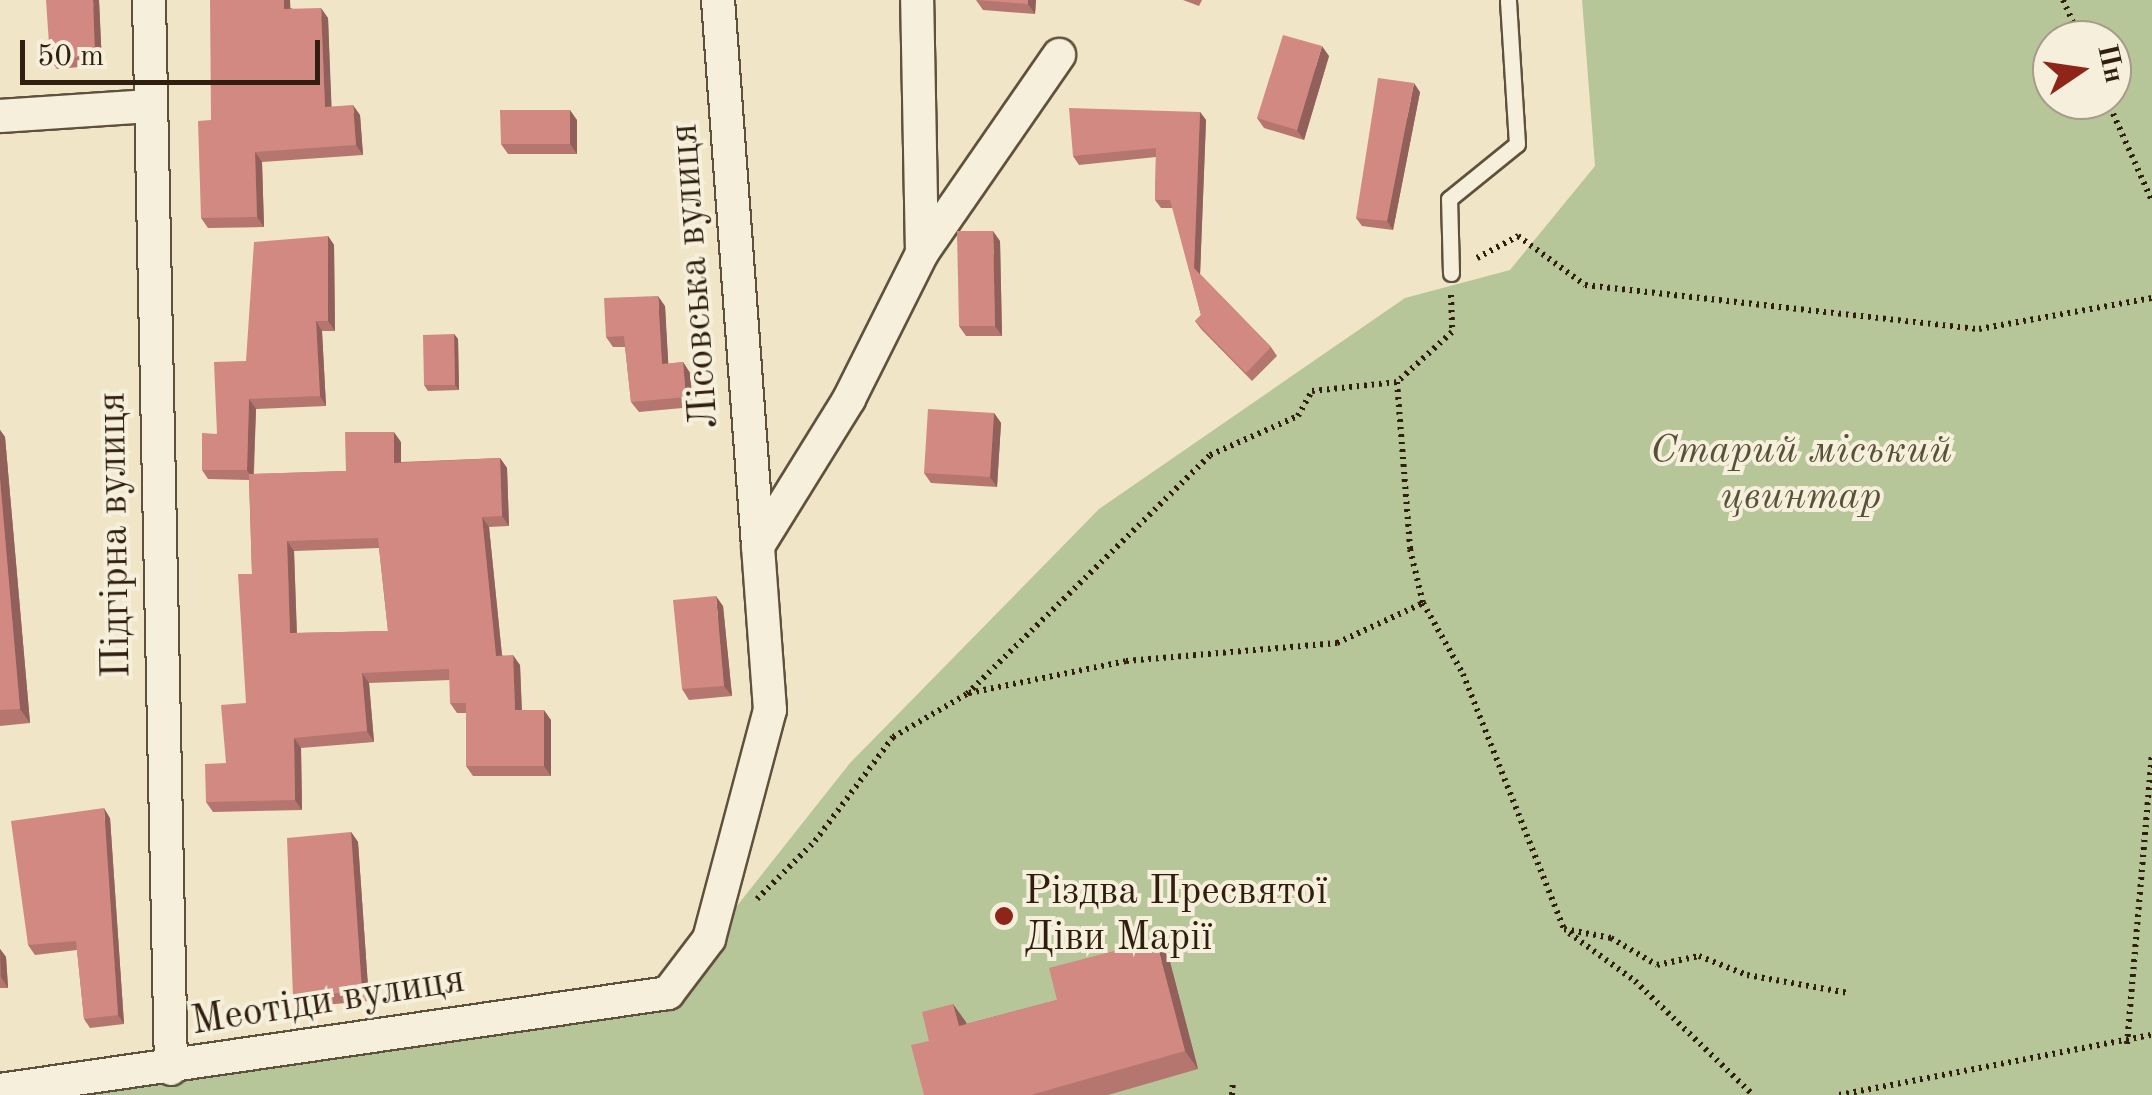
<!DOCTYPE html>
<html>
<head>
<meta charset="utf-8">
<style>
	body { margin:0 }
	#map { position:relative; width:2152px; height:1095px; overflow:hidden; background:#f0e6c7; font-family:"Old Standard TT",serif }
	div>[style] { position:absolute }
	.green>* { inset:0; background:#b7c698 }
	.path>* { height:6px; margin-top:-3px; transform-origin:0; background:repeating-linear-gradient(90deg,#301f0f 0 2.5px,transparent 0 7.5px) }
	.roads { filter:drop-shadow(2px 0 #60513d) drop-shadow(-2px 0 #60513d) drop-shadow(0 2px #60513d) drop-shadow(0 -2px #60513d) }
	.service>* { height:15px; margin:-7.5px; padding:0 7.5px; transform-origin:7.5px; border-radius:7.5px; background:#f5efdb }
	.minor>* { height:32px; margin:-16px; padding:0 16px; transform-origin:16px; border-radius:16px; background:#f5efdb }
	.wall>* { inset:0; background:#b4766f }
	.shaded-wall>* { inset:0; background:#92605a }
	.building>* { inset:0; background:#d18981 }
	.dots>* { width:28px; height:28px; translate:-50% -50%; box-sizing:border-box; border:5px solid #f5efdb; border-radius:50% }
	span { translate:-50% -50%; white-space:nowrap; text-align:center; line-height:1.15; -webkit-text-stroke:8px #f5efdb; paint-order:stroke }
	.street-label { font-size:40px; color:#301f0f }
	.park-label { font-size:40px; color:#585138; font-style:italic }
	.poi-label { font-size:40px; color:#301f0f }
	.left { translate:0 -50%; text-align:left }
	.north { position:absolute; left:2032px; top:20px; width:100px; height:100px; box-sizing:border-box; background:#f5efdb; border:2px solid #a69c89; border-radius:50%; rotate:77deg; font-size:28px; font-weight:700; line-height:40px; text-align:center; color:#301f0f }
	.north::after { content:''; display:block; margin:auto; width:35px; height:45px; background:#8f2418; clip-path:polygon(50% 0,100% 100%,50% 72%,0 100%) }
	.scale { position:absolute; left:20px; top:40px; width:300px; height:45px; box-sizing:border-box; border:5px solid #301f0f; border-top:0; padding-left:12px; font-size:30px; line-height:35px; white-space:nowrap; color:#301f0f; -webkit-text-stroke:8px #f5efdb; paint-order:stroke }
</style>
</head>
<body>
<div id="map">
	<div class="green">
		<i style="clip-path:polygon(evenodd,1582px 0,2152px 0,2152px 1095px,0 1095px,668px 993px,850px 763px,1099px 509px,1405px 298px,1510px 270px,1595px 166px,1582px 0,2052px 40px,2112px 40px,2112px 100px,2052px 100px,2052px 40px)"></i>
	</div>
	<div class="path">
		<i style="left:2063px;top:0;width:44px;rotate:65.8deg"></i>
		<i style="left:2107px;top:100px;width:111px;rotate:66deg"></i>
		<i style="left:1477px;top:258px;width:47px;rotate:-28.2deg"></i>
		<i style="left:1518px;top:236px;width:83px;rotate:36.2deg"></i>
		<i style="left:1585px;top:285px;width:396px;rotate:6.4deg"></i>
		<i style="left:1979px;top:329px;width:176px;rotate:-10.2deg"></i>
		<i style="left:1451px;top:295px;width:37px;rotate:88deg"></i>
		<i style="left:1452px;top:332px;width:74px;rotate:137.7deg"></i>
		<i style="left:1397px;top:382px;width:168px;rotate:85.5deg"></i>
		<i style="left:1410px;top:549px;width:56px;rotate:76.5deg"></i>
		<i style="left:1423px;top:603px;width:81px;rotate:60.6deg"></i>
		<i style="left:1463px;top:674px;width:274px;rotate:68.4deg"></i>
		<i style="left:1564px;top:929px;width:48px;rotate:10.8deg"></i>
		<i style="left:1611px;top:938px;width:53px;rotate:30.4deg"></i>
		<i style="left:1657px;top:965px;width:43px;rotate:-12.1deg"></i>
		<i style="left:1699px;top:956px;width:52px;rotate:21.6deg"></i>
		<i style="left:1747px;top:975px;width:103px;rotate:10.1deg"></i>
		<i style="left:969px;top:693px;width:160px;rotate:-11.5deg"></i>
		<i style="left:1126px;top:661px;width:212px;rotate:-4.9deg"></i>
		<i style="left:1337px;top:643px;width:95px;rotate:-24.9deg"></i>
		<i style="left:757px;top:899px;width:82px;rotate:-45deg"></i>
		<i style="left:815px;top:841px;width:130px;rotate:-53.1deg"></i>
		<i style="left:893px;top:737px;width:86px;rotate:-30.2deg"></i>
		<i style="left:967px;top:694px;width:341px;rotate:-44.5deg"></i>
		<i style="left:1210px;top:455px;width:96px;rotate:-23.9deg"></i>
		<i style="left:1298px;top:416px;width:29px;rotate:-61deg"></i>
		<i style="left:1312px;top:391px;width:85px;rotate:-6deg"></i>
		<i style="left:1569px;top:933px;width:82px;rotate:36deg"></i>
		<i style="left:1635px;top:981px;width:164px;rotate:44deg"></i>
		<i style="left:2127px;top:1044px;width:290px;rotate:-85.1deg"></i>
		<i style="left:1232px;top:1095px;width:13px;rotate:-86deg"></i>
		<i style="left:1839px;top:1095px;width:319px;rotate:-10.9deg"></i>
	</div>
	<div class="roads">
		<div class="service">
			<i style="left:1451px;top:273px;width:74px;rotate:-91.5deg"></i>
			<i style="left:1449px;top:199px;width:87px;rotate:-39deg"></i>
			<i style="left:1517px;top:144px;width:144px;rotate:-93.6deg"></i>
		</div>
		<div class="minor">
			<i style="left:149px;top:0;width:1069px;rotate:88.82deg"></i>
			<i style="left:718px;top:0;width:547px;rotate:85.81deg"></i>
			<i style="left:0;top:116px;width:149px;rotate:-3.8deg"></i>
			<i style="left:922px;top:253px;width:241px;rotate:-55.3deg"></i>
			<i style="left:0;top:1090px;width:675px;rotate:-8.26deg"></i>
			<i style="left:668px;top:993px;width:68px;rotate:-52.8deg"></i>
			<i style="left:709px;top:939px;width:237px;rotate:-75.1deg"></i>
			<i style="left:770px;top:710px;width:164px;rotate:-94.2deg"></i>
			<i style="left:758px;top:546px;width:173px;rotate:-58.2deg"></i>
			<i style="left:849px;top:399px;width:163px;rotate:-63.4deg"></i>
			<i style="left:922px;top:253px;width:253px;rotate:-91.1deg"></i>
		</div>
	</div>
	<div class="wall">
		<i style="clip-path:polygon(99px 0,102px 65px,57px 69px,50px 59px)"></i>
		<i style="clip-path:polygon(290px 0,290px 8px,328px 18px,331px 107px,360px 115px,363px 155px,262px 162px,264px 227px,208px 228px,201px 218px,211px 120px)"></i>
		<i style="clip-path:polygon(976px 0,1036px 0,1035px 14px,983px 10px)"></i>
		<i style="clip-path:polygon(1183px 0,1202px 0,1199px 6px)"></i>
		<i style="clip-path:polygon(1329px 56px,1304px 140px,1264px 128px,1257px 118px)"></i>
		<i style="clip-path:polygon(1420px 92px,1393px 230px,1362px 226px,1356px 218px)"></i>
		<i style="clip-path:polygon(1200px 112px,1206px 120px,1200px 274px,1271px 347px,1277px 356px,1252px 381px,1201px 329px,1195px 321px,1201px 315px,1173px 208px,1161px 208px,1155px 200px,1156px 157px,1079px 165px,1073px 156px)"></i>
		<i style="clip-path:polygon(577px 120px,577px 154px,508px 154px,501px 144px)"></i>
		<i style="clip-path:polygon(evenodd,328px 236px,334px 245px,335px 331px,322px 331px,326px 406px,256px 409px,254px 474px,346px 471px,401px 442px,401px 462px,500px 458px,507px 468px,509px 526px,489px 527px,502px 655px,520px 665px,522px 710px,551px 720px,551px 776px,473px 776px,466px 766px,466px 713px,457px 713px,450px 703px,450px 680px,369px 683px,374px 742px,301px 748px,302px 810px,213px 812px,206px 802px,226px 763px,246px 703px,252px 574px,249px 480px,208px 479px,202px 470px,246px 361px,328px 236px,379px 548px,388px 631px,297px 633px,294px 551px,379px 548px)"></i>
		<i style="clip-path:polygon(1000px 241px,1002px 336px,966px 336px,959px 326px)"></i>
		<i style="clip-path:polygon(665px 306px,668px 364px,683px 362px,690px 373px,693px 407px,639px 412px,631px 402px,625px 347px,613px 347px,606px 337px)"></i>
		<i style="clip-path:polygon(454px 334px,458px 339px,459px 390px,428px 391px,424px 385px)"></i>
		<i style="clip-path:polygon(994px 413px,1001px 423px,997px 487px,931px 483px,924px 473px)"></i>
		<i style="clip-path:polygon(0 430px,5px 437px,30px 723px,0 726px)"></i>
		<i style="clip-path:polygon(723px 606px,732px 696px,689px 700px,682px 689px)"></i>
		<i style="clip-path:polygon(110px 818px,124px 1024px,90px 1028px,84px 1019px,77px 950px,35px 955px,28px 945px)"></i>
		<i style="clip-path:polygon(351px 832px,358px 842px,369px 1001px,300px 1007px,293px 997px)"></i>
		<i style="clip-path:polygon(0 949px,6px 957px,8px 988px,0 988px)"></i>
		<i style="clip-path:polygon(1169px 958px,1198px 1069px,1108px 1095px,924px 1095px,929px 1041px,953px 1004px,966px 1024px,1057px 1000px)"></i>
	</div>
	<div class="shaded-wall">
		<i style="clip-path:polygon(93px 0,99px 0,102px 65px,95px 56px)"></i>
		<i style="clip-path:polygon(284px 0,290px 0,291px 19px,284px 9px)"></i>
		<i style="clip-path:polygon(1028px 0,1036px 0,1035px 14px,1028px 4px)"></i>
		<i style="clip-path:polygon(321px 8px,328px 18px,332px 117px,325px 107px)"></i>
		<i style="clip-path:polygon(1322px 46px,1329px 56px,1304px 140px,1297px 130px)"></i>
		<i style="clip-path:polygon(1414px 83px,1420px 92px,1393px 230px,1387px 221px)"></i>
		<i style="clip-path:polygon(353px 105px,360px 115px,363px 155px,356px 145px)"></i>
		<i style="clip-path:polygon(570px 110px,577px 120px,577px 154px,570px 144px)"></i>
		<i style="clip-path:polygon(1200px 112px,1206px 120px,1200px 276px,1194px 268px)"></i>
		<i style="clip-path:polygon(255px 152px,262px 162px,264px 227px,257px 217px)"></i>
		<i style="clip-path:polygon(993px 231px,1000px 241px,1002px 336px,995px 326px)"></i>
		<i style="clip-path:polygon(328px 236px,334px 245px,335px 331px,328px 321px)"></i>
		<i style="clip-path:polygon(658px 296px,665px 306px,669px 375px,662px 364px)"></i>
		<i style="clip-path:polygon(316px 321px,322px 331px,326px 406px,320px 396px)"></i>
		<i style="clip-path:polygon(454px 334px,458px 339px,459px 390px,455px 385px)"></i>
		<i style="clip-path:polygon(683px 362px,690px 373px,693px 407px,686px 397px)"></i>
		<i style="clip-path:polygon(249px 399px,256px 409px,253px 480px,247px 470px)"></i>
		<i style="clip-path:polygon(994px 413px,1001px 423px,997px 487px,990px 477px)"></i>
		<i style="clip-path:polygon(0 430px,5px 437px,30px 723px,20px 709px,0 479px)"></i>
		<i style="clip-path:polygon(394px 432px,401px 442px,401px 473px,394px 463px)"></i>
		<i style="clip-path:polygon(500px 458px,507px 468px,509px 526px,502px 516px)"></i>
		<i style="clip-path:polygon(482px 517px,489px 527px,503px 666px,496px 656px)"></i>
		<i style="clip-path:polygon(287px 541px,294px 551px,297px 643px,290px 633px)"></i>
		<i style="clip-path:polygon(716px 596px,723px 606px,732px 696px,724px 686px)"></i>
		<i style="clip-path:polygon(513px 655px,520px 665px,522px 720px,515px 710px)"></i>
		<i style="clip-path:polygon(362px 673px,369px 683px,374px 742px,367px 731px)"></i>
		<i style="clip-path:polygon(544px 710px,551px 720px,551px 776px,544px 766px)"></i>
		<i style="clip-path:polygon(294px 738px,301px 748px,302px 810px,295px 800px)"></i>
		<i style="clip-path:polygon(104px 808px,110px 818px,124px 1024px,118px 1015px)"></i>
		<i style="clip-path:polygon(351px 832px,358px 842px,369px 1001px,362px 991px)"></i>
		<i style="clip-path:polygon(1156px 940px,1169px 958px,1198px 1069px,1185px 1051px)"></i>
		<i style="clip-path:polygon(0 949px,6px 957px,8px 988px,1px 977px)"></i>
		<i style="clip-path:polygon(953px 1004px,966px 1022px,972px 1045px,959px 1026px)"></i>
	</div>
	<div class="building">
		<i style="clip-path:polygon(46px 0,93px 0,95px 56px,50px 59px)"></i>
		<i style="clip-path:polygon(210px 0,284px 0,284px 9px,321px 8px,325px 107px,353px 105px,356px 145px,255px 152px,257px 217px,201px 218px,198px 121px,211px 120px)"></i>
		<i style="clip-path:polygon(976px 0,1028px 0,1028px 4px)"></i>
		<i style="clip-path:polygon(1283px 35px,1322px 46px,1297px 130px,1257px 118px)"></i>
		<i style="clip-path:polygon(1378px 78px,1414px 83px,1387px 221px,1356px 218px)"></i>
		<i style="clip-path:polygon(1069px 108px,1200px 112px,1194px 268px,1271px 347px,1246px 373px,1195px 321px,1201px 315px,1170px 200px,1155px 200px,1156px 148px,1073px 156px)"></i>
		<i style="clip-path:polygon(500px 110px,570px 110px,570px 144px,501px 144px)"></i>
		<i style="clip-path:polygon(957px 231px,993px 231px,995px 326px,959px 326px)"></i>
		<i style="clip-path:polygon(328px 236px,328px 321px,316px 321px,320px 396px,249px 399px,247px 470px,202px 470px,202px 433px,217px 434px,214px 362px,246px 361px,254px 242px)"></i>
		<i style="clip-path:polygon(658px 296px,662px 364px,683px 362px,686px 397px,631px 402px,624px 336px,606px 337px,604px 298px)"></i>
		<i style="clip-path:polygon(454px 334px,455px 385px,424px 385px,423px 335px)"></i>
		<i style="clip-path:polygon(928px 409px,994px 413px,990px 477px,924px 473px)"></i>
		<i style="clip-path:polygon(evenodd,345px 432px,394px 432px,394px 463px,500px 458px,502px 516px,482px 517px,496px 656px,513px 655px,515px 710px,544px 710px,544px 766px,466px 766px,466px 703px,450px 703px,449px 669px,362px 673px,367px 731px,294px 738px,295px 800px,206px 802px,205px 764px,226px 763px,221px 705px,246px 703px,238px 574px,252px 574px,249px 474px,346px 471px,345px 432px,378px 538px,388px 631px,290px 633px,287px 541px,378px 538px)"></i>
		<i style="clip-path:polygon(0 479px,20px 709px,0 710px)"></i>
		<i style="clip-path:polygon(716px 596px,724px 686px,682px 689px,673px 600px)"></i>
		<i style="clip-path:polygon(104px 808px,118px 1015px,84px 1019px,76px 941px,28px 945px,11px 821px)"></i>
		<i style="clip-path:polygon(351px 832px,362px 991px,293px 997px,287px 838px)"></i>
		<i style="clip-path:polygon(1156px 940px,1185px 1051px,1031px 1095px,924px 1095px,911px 1045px,929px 1041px,922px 1012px,953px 1004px,959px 1026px,1057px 1000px,1049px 968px)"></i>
	</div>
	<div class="dots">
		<i style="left:1004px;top:916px;background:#8f2418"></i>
	</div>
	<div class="street-label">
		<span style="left:696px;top:276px;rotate:-94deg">Лісовська вулиця</span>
		<span style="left:116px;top:535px;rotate:-91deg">Підгірна вулиця</span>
		<span style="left:328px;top:1002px;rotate:-9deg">Меотіди вулиця</span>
	</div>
	<div class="park-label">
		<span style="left:1801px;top:475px">Старий міський<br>цвинтар</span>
	</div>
	<div class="poi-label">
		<span class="left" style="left:1024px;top:916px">Різдва Пресвятої<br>Діви Марії</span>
	</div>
	<div class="north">Пн</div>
	<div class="scale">50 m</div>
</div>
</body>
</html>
